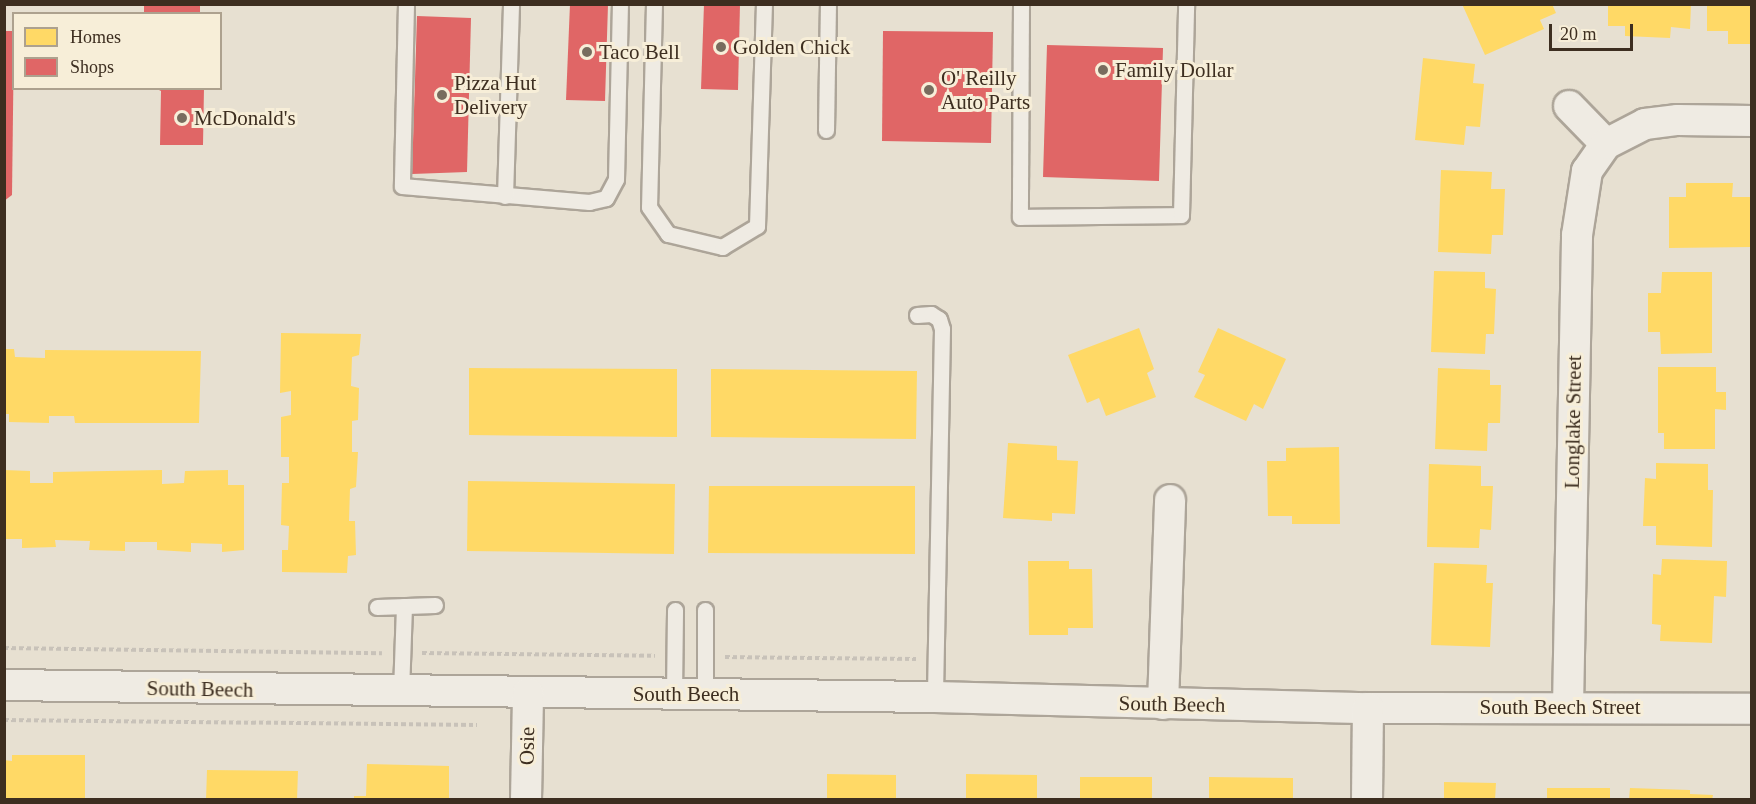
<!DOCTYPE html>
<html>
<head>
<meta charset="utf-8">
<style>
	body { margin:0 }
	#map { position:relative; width:1756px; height:804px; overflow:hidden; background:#e7e0d1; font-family:"Times New Roman",serif }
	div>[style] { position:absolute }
	.homes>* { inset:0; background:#ffd966 }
	.shops>* { inset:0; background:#e06666 }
	.path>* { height:4px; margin-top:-2px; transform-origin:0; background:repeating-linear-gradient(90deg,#c8c2b9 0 4.5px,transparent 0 7.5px) }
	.roads { filter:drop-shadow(2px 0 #ada599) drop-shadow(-2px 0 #ada599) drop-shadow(0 2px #ada599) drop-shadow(0 -2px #ada599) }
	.lane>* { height:15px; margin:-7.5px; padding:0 7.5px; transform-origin:7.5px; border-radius:7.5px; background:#efebe3 }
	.street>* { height:30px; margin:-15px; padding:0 15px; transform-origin:15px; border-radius:15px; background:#efebe3 }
	.dots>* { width:16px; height:16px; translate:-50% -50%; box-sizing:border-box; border:3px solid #f7eed8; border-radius:50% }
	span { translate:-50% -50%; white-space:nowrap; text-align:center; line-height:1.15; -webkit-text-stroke:6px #f7eed8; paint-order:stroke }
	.poi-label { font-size:21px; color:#3d2e20 }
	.left { translate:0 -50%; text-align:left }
	.street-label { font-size:21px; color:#3d2e20 }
	.frame { position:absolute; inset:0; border:6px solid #3d2e20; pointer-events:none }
	.legend { position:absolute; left:12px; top:12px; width:210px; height:78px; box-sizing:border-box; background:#f7eed8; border:2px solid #ada18e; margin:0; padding:8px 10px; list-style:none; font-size:18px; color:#3d2e20 }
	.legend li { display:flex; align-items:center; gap:12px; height:30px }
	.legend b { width:30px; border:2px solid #ada18e }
	.scale { position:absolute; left:1549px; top:24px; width:84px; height:27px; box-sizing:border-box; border:3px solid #3d2e20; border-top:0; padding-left:8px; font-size:18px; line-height:21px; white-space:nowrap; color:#3d2e20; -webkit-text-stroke:4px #f7eed8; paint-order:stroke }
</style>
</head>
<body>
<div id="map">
	<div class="homes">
		<i style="clip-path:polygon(1462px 4px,1552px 4px,1556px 13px,1540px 20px,1544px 29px,1485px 55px)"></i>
		<i style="clip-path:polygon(1608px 4px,1691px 4px,1690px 29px,1671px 27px,1670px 38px,1625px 36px,1625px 26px,1608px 26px)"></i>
		<i style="clip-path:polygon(1707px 4px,1752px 4px,1752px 44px,1728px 44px,1728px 31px,1707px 31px)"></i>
		<i style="clip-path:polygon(1423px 58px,1475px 64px,1473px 83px,1484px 84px,1480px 127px,1466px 126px,1464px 145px,1415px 140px)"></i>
		<i style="clip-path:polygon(1441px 170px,1492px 172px,1491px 189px,1505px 189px,1503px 235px,1492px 235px,1491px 254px,1438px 252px)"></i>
		<i style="clip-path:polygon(1686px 183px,1733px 183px,1732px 197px,1752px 197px,1752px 247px,1669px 248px,1669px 197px,1686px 197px)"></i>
		<i style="clip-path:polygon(1434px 271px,1485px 272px,1485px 288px,1496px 289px,1494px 334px,1486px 334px,1485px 354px,1431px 352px)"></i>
		<i style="clip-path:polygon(1662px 272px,1712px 272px,1712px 353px,1661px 354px,1660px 332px,1648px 332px,1648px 293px,1661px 293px)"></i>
		<i style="clip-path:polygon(1139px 328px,1154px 369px,1147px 373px,1156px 397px,1106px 416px,1099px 398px,1087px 403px,1068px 355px)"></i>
		<i style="clip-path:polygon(1218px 328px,1286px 359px,1263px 409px,1254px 404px,1246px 421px,1194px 397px,1205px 375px,1198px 372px)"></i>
		<i style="clip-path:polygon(281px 333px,361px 334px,359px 355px,352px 357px,351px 386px,359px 388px,358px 420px,352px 421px,352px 452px,358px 452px,356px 487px,350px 489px,349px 521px,355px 521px,356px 555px,348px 556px,347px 573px,282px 572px,282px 550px,288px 550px,289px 526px,281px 525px,282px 483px,289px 483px,289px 457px,281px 457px,281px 417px,291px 415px,291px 391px,280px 393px)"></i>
		<i style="clip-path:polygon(4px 349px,14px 349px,15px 357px,45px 358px,45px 350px,201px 351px,199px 423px,75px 423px,74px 416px,49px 416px,49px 423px,9px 422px,9px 414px,4px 414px)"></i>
		<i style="clip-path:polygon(1658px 367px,1716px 367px,1716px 392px,1726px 392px,1726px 410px,1715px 409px,1715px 449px,1664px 449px,1664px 433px,1658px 433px)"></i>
		<i style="clip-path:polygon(469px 368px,677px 369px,677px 437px,469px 435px)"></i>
		<i style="clip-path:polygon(1438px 368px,1490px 370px,1490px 385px,1501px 385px,1500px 423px,1488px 423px,1487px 451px,1435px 449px)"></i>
		<i style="clip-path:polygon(711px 369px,917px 371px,916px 439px,711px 437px)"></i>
		<i style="clip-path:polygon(1008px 443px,1057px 446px,1057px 460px,1078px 461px,1075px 514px,1052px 513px,1052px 521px,1003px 518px)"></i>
		<i style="clip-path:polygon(1339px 447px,1340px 524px,1292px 524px,1292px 516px,1268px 516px,1267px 461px,1286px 461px,1286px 448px)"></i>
		<i style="clip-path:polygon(1656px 463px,1708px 464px,1708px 490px,1713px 490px,1712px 547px,1656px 545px,1656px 526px,1643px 526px,1645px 478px,1656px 479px)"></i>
		<i style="clip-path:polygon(1429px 464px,1481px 466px,1481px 486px,1493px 486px,1491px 530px,1480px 529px,1479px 548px,1427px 547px)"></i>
		<i style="clip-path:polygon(4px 470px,30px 471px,30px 483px,53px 483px,53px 472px,162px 470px,162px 484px,184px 483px,185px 471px,228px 470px,228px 485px,244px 485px,244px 550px,222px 552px,222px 544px,191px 543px,191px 552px,157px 550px,157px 542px,125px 542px,125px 551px,89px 550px,90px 541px,55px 540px,56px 547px,22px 548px,22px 539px,4px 539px)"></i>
		<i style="clip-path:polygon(468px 481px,675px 484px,674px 554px,467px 551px)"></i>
		<i style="clip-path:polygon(709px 486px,915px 486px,915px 554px,708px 553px)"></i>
		<i style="clip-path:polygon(1662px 559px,1727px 561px,1726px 597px,1714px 596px,1712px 643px,1660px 641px,1661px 625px,1652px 624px,1653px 574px,1661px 575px)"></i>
		<i style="clip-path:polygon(1028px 561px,1069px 561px,1069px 569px,1092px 569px,1093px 628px,1068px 628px,1068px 635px,1029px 635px)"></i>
		<i style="clip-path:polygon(1434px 563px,1487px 565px,1486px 583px,1493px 583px,1490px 647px,1431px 645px)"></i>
		<i style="clip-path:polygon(12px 755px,85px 755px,85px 800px,4px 800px,4px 760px,12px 761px)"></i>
		<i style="clip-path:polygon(367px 764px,449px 766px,449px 800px,354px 800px,354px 796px,366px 796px)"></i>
		<i style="clip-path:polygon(207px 770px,298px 771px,297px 800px,206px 800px)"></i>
		<i style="clip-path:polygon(827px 774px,896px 775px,896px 800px,827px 800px)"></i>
		<i style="clip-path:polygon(966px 774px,1037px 775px,1037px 800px,966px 800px)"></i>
		<i style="clip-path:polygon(1080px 777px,1152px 777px,1152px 800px,1080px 800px)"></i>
		<i style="clip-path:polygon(1209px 777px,1293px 778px,1293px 800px,1209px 800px)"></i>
		<i style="clip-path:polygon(1444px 782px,1496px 783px,1495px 800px,1444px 800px)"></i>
		<i style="clip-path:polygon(1547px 788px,1610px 788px,1610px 800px,1547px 800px)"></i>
		<i style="clip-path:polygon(1630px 788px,1690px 790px,1690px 794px,1713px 795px,1712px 800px,1629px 800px)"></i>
	</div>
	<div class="shops">
		<i style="clip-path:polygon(144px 4px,200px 4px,200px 14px,144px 14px)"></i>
		<i style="clip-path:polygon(570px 4px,608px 4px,605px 101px,566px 100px)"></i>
		<i style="clip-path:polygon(704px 4px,740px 4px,738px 90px,701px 89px)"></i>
		<i style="clip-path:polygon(417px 16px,471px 18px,467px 172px,412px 174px)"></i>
		<i style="clip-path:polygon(4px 31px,14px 31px,12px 195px,4px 201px)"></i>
		<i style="clip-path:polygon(883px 31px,993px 32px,991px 143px,882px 141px)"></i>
		<i style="clip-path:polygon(1047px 45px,1163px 48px,1159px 181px,1043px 177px)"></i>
		<i style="clip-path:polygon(155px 88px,204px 88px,203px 145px,160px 145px,161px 91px)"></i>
	</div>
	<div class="path">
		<i style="left:4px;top:648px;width:378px;rotate:0.8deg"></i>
		<i style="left:422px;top:653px;width:233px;rotate:0.7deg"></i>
		<i style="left:725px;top:657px;width:191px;rotate:0.6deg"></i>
		<i style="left:4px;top:720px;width:473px;rotate:0.6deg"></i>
	</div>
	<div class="roads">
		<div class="lane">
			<i style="left:406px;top:4px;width:182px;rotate:91.3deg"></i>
			<i style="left:402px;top:186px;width:188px;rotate:4.9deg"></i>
			<i style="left:589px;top:202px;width:17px;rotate:-13deg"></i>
			<i style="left:606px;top:198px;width:21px;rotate:-62deg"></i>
			<i style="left:616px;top:179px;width:175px;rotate:-88.7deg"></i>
			<i style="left:654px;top:4px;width:203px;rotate:91.4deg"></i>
			<i style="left:649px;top:207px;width:33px;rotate:55deg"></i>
			<i style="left:668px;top:234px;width:56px;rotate:13.5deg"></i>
			<i style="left:722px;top:247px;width:41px;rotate:-31deg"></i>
			<i style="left:757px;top:226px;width:222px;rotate:-88.2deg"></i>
			<i style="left:1021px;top:4px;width:213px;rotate:90.3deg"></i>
			<i style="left:1020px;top:217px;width:161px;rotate:-0.7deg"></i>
			<i style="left:1181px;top:215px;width:211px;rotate:-88.6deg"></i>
			<i style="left:826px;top:130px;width:126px;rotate:-89.1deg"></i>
			<i style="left:505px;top:196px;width:192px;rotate:-88.2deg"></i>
			<i style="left:917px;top:315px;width:14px;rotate:-4deg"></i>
			<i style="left:931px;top:314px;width:9px;rotate:32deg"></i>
			<i style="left:939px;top:319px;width:10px;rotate:73deg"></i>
			<i style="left:942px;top:329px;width:368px;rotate:91.1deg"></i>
			<i style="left:377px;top:607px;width:58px;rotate:-2deg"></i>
			<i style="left:401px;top:692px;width:86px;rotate:-88deg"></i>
			<i style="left:674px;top:694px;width:84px;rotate:-89.3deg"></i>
			<i style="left:705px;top:694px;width:84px;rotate:-90deg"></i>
		</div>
		<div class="street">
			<i style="left:1569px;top:106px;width:53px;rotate:45.8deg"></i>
			<i style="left:4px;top:685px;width:931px;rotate:0.74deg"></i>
			<i style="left:935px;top:697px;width:433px;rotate:1.5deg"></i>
			<i style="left:1368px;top:708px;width:384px;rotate:0.1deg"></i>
			<i style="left:1163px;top:704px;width:204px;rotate:-88deg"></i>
			<i style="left:1568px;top:707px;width:472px;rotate:-88.9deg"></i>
			<i style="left:1577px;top:235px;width:65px;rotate:-81.1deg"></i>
			<i style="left:1587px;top:171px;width:33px;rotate:-55deg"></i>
			<i style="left:1606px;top:144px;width:44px;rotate:-27.1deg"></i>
			<i style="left:1645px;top:124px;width:33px;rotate:-7deg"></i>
			<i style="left:1678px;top:120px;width:74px;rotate:0.8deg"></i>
			<i style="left:526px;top:800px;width:107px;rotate:-88.9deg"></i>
			<i style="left:1367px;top:800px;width:92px;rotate:-89.4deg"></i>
		</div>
	</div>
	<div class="dots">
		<i style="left:721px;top:47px;background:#786c5e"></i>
		<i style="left:587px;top:52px;background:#786c5e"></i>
		<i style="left:1103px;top:70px;background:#786c5e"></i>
		<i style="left:929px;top:90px;background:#786c5e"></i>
		<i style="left:442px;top:95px;background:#786c5e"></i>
		<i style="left:182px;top:118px;background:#786c5e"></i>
	</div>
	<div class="poi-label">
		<span class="left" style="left:733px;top:47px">Golden Chick</span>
		<span class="left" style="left:599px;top:52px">Taco Bell</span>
		<span class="left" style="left:1115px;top:70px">Family Dollar</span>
		<span class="left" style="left:941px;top:90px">O' Reilly<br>Auto Parts</span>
		<span class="left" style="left:454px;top:95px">Pizza Hut<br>Delivery</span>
		<span class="left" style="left:194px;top:118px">McDonald's</span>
	</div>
	<div class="street-label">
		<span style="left:1573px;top:422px;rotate:-89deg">Longlake Street</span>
		<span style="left:200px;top:689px;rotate:1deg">South Beech</span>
		<span style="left:686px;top:694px">South Beech</span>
		<span style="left:1172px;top:704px;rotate:1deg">South Beech</span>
		<span style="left:1560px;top:707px">South Beech Street</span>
		<span style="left:527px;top:746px;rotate:-89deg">Osie</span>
	</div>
	<div class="frame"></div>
	<ul class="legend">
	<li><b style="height:16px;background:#ffd966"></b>Homes</li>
	<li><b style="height:16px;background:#e06666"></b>Shops</li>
	</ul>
	<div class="scale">20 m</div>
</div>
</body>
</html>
